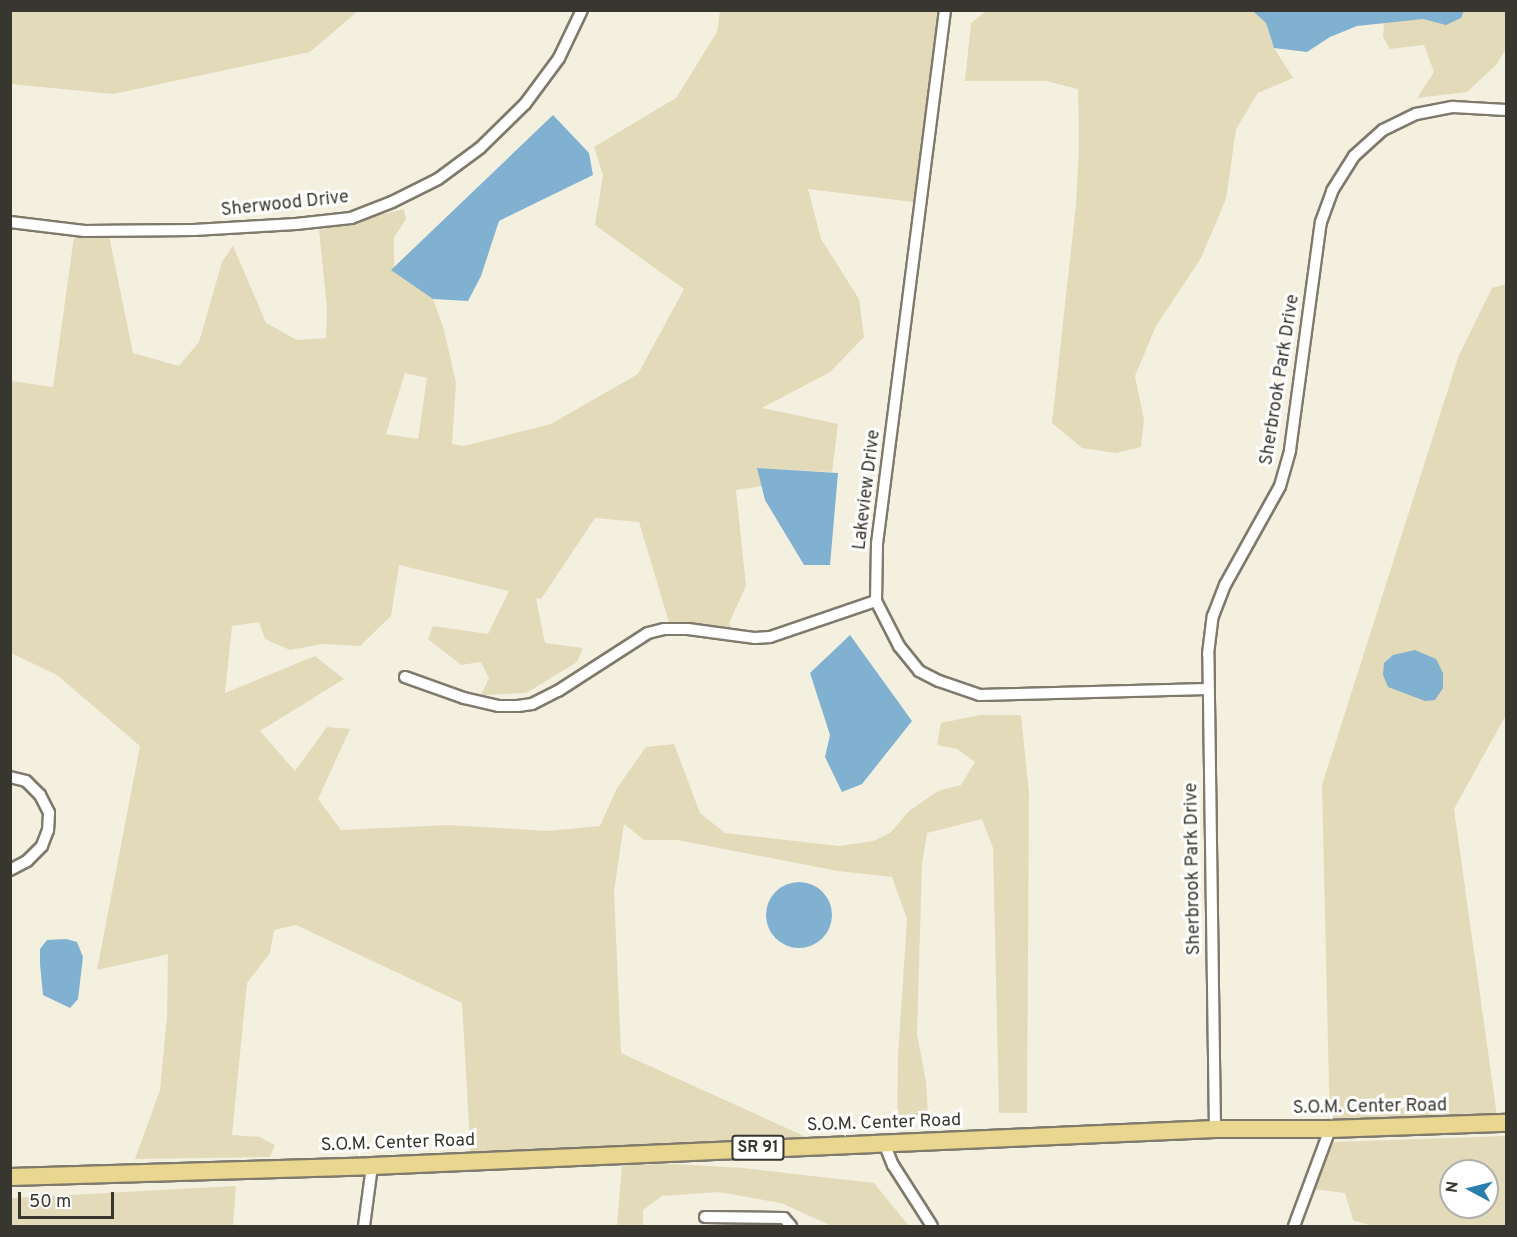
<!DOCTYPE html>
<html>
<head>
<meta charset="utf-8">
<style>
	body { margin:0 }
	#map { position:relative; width:1517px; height:1237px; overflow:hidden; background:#f4f0df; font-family:Overpass,sans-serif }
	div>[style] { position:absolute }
	.green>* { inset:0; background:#e3daba }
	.water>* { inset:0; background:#81b1d0 }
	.round { border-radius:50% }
	.roads { filter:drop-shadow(2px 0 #7f7a6c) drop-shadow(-2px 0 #7f7a6c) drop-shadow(0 2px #7f7a6c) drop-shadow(0 -2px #7f7a6c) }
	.minor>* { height:10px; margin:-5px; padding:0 5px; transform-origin:5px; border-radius:5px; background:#fff }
	.primary>* { height:16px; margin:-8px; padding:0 8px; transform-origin:8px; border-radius:8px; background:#e9d68f }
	span { translate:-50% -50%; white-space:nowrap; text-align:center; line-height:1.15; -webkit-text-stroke:6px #fff; paint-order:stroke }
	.shield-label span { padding:2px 4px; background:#fff; border:2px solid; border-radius:4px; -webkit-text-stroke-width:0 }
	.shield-label { font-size:16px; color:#37362f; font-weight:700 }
	.street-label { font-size:18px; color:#37362f }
	.frame { position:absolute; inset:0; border:12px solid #37362f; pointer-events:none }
	.north { position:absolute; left:1439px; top:1159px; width:60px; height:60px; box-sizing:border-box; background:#fff; border:2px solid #afafac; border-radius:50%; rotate:277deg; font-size:16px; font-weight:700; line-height:24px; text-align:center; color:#37362f }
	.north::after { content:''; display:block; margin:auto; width:21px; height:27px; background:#287fae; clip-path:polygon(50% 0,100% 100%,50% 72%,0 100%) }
	.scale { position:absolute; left:18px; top:1192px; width:96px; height:27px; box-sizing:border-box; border:3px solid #37362f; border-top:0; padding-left:8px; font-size:18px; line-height:21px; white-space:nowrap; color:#37362f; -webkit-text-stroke:4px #fff; paint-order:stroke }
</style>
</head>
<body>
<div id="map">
	<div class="green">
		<i style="clip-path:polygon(1253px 10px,1266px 23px,1274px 48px,1293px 78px,1258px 93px,1236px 129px,1226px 199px,1201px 258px,1156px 326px,1135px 376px,1144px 420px,1141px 447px,1116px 453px,1082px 448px,1052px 423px,1076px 205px,1079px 145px,1078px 89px,1046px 81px,965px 81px,971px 23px,986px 11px)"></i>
		<i style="clip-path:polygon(10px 11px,11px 10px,358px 11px,310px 52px,113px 94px,11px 84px)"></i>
		<i style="clip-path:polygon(evenodd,720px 11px,945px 11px,921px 203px,808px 189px,821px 239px,859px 299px,864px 337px,830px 372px,762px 408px,838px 424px,832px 472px,758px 468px,762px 486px,736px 490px,746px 586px,729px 623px,733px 635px,671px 629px,639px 522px,595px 518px,541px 599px,536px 598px,545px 643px,583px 648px,577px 662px,526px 693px,481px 695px,489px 678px,481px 662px,461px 665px,428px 639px,433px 626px,488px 634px,509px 591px,399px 565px,391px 616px,360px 646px,322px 644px,290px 650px,265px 639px,259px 622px,232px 626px,225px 693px,315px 656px,344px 679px,260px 731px,295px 771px,327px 727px,350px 729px,318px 799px,341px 830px,449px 825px,547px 831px,600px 826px,617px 788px,646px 747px,674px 744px,700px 813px,725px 833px,839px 846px,874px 841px,891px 832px,909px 811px,938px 791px,961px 785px,975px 762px,957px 749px,937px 745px,941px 723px,980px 715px,1021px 715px,1029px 793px,1027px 1113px,999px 1113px,993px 848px,982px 819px,927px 833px,922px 864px,917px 1034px,926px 1081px,928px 1116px,897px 1126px,898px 1057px,907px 919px,892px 877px,838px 871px,677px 840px,644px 840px,624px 824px,614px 891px,621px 1053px,824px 1145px,471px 1161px,462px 1003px,296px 925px,274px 930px,270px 953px,247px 983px,232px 1135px,260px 1137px,275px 1145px,270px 1157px,135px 1159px,160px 1090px,167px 1016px,168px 954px,97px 970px,140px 746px,57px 675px,11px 653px,11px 381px,53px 387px,75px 230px,108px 231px,133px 353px,179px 366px,199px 342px,222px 262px,233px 246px,266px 323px,297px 340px,326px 338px,327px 308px,319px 230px,404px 209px,406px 219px,394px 238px,394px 266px,433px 299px,444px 330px,456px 383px,452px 444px,464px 446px,551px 424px,638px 374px,684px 289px,595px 225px,603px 175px,594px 147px,676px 98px,717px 32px,720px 11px,405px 373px,427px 378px,418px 439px,386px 434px,405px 373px)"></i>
		<i style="clip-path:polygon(1464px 11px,1506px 11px,1506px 49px,1496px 65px,1467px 92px,1417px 98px,1434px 72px,1424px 45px,1390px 49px,1383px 37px,1384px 22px,1423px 19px,1446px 24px,1461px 18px)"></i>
		<i style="clip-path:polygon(1506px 284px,1506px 715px,1454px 809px,1498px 1123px,1330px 1129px,1322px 785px,1459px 355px,1492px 288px)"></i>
		<i style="clip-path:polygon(evenodd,1506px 1136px,1506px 1226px,1372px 1226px,1353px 1220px,1345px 1193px,1313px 1189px,1334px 1142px,1506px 1136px,1451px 1171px,1487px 1171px,1487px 1207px,1451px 1207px,1451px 1171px)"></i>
		<i style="clip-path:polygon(673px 1164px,743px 1168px,874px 1183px,909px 1226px,832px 1226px,781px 1203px,719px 1192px,662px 1196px,643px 1210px,643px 1226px,617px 1226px,622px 1165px)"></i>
		<i style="clip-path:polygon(236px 1186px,233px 1226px,11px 1226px,12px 1198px)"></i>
	</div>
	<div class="water">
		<i style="clip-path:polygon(1253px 11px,1464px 11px,1461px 18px,1446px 25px,1423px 19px,1357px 26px,1330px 37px,1307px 52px,1274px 48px,1266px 23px)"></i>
		<i style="clip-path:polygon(553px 115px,589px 153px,593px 175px,499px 221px,481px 276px,468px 301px,433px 299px,391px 270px)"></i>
		<i style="clip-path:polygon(757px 468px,838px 473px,830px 565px,804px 565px,765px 500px)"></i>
		<i style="clip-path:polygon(850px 635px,912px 721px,862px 784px,842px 792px,825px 757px,830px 735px,810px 673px)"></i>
		<i style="clip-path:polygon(1415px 650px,1436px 659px,1443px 673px,1443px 688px,1435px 700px,1425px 701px,1388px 687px,1383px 675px,1384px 663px,1393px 655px)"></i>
		<i class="round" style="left:766px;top:882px;width:66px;height:66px"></i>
		<i style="clip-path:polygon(66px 939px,77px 942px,83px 957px,78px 999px,70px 1008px,43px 995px,40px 964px,40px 949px,47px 940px)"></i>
	</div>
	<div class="roads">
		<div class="minor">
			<i style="left:945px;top:10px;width:538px;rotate:97.26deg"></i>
			<i style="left:877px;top:544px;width:57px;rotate:91deg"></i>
			<i style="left:876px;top:601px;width:51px;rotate:62.9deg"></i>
			<i style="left:899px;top:646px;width:32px;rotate:51deg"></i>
			<i style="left:919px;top:671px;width:22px;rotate:27deg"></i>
			<i style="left:939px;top:681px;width:43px;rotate:18.9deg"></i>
			<i style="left:980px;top:695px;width:227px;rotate:-1.5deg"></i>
			<i style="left:10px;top:222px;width:75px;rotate:6.9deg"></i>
			<i style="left:84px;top:231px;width:110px;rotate:-0.5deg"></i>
			<i style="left:194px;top:230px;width:102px;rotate:-3.4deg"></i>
			<i style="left:296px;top:224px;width:55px;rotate:-6.2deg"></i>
			<i style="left:351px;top:218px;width:44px;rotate:-21.3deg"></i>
			<i style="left:392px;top:202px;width:51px;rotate:-26.6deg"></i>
			<i style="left:438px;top:179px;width:52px;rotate:-36.4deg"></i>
			<i style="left:480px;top:148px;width:63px;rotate:-44.4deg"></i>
			<i style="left:525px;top:104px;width:57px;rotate:-53.5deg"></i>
			<i style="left:559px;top:58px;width:53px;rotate:-64.4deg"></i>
			<i style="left:405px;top:677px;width:63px;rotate:19.6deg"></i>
			<i style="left:464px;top:698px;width:36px;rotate:13deg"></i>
			<i style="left:499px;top:706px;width:19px"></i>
			<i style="left:518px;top:706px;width:14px;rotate:-8deg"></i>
			<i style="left:532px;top:704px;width:29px;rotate:-27deg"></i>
			<i style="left:558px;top:691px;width:107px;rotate:-32.8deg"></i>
			<i style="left:648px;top:633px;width:16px;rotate:-14deg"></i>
			<i style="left:664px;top:629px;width:24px"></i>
			<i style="left:688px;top:629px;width:68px;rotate:7.7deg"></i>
			<i style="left:755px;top:638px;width:15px;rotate:-4deg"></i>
			<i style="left:770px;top:637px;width:112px;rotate:-18.8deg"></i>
			<i style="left:10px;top:777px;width:16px;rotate:14deg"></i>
			<i style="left:26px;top:781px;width:20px;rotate:45deg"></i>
			<i style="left:40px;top:795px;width:20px;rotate:63deg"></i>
			<i style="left:49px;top:813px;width:17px;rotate:93deg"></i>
			<i style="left:48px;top:830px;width:17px;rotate:111deg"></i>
			<i style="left:42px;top:846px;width:21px;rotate:135deg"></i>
			<i style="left:27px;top:861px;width:19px;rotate:152deg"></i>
			<i style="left:1215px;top:1129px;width:475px;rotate:-90.8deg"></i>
			<i style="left:1208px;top:654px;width:38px;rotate:-83deg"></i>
			<i style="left:1213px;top:616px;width:33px;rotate:-69deg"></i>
			<i style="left:1225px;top:585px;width:113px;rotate:-60.9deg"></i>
			<i style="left:1280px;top:486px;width:37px;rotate:-74deg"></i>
			<i style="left:1290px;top:450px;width:230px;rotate:-82.3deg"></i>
			<i style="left:1321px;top:222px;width:33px;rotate:-70deg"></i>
			<i style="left:1332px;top:191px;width:41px;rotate:-57.8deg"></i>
			<i style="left:1354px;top:156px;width:39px;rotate:-42deg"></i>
			<i style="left:1383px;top:130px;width:37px;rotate:-26deg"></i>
			<i style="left:1416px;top:114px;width:38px;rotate:-11deg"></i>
			<i style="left:1453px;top:107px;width:53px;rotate:3.2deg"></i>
			<i style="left:884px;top:1143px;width:24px;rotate:68deg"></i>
			<i style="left:893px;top:1165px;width:72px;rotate:57.4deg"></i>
			<i style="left:705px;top:1217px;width:79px;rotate:0.7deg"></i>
			<i style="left:784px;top:1218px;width:11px;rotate:49deg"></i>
			<i style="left:364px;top:1226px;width:61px;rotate:-82.4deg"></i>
			<i style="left:1294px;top:1226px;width:103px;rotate:-69.6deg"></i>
		</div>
		<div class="primary">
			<i style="left:10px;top:1177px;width:362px;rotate:-1.7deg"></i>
			<i style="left:372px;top:1166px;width:844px;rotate:-2.51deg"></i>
			<i style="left:1215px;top:1129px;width:115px"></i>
			<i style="left:1330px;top:1129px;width:176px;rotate:-2deg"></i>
		</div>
	</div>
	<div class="shield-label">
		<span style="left:758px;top:1148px">SR 91</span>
	</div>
	<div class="street-label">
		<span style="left:285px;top:205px;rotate:-6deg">Sherwood Drive</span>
		<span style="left:1281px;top:380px;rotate:-81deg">Sherbrook Park Drive</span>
		<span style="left:868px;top:490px;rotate:-83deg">Lakeview Drive</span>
		<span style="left:1194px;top:869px;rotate:-91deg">Sherbrook Park Drive</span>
		<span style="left:1370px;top:1108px;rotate:-1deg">S.O.M. Center Road</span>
		<span style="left:884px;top:1124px;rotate:-2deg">S.O.M. Center Road</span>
		<span style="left:398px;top:1144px;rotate:-2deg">S.O.M. Center Road</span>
	</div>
	<div class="frame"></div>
	<div class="north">N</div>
	<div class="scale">50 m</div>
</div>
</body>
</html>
